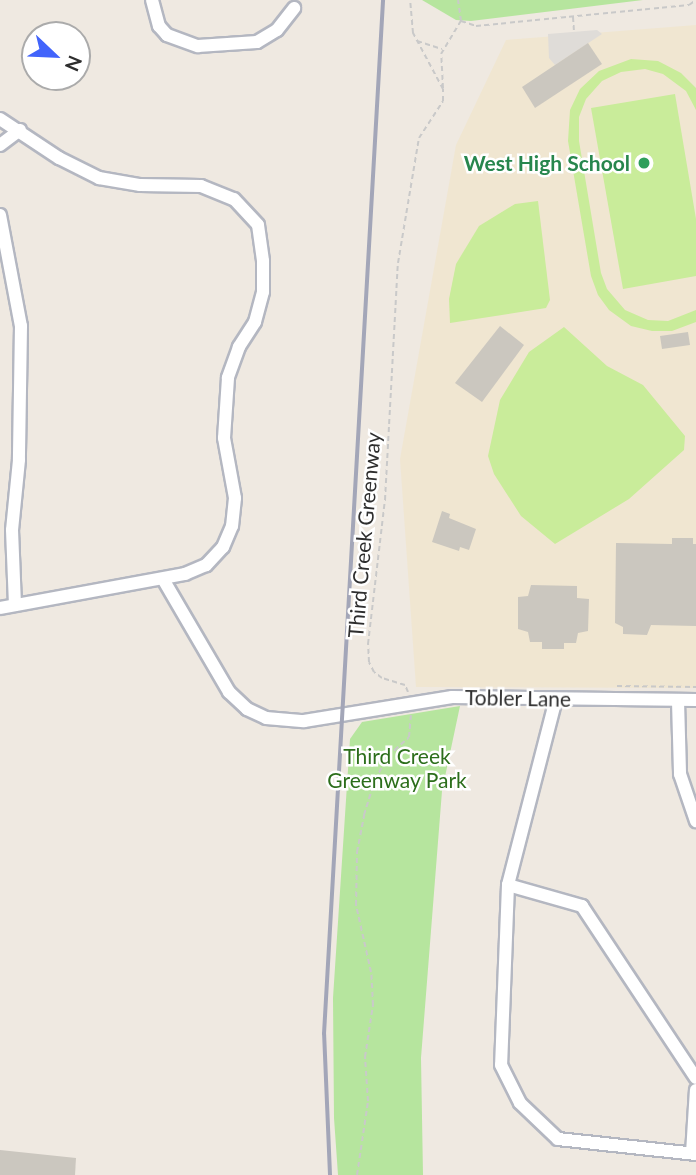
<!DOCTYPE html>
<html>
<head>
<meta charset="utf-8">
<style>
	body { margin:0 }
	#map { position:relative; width:696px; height:1175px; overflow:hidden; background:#efe9e1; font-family:Lato,sans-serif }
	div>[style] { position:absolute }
	.education>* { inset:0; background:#f0e6d1 }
	.green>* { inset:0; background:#b6e59e }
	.pitch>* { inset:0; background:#c9ec9a }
	.plaza>* { inset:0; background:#dfdcd8 }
	.building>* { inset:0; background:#cbc7bf }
	.path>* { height:2px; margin-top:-1px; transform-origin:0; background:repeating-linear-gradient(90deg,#c9c9c9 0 5px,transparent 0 8.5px) }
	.roads { filter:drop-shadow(2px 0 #b4b7c1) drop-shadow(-2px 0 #b4b7c1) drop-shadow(0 2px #b4b7c1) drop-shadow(0 -2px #b4b7c1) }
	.minor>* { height:12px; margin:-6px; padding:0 6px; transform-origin:6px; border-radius:6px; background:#fff }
	.rail>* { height:3.5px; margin:-1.75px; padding:0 1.75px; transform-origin:1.75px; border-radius:1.75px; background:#a3a6b8 }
	.dots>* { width:19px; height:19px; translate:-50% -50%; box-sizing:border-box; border:4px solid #fff; border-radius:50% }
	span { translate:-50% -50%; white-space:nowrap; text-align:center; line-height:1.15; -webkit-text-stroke:5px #fff; paint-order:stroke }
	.leisure-label { font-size:21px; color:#27864d; font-weight:700 }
	.right { translate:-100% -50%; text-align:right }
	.street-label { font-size:21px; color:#2e2e2e }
	.park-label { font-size:21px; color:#2c6e1b }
	.north { position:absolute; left:21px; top:21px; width:70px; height:70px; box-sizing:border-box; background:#fff; border:2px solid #ababab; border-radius:50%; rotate:113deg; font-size:19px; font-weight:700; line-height:28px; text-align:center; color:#2e2e2e }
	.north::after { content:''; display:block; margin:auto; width:24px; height:32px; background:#4264fb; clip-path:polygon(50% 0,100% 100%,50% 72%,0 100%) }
</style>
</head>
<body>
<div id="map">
	<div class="education">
		<i style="clip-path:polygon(696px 25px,696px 688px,416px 687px,400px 459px,456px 145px,506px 40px)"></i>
	</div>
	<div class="green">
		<i style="clip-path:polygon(422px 0,643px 0,471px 21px,456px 20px)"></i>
		<i style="clip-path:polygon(460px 706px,442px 791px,421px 1058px,423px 1175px,338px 1175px,334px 1118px,333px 998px,350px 739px,362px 722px)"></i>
	</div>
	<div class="pitch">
		<i style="clip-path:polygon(631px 59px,658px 61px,681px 73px,696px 88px,696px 110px,686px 91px,663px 74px,645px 69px,621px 72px,602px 81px,586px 99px,579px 117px,579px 141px,601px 273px,607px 289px,625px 310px,648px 320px,668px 321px,696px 310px,696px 322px,672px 331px,652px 331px,631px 326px,609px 310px,598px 295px,591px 276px,568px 141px,570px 110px,580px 89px,599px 71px)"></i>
		<i style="clip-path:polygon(675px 94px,696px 219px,696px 276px,623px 289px,591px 108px)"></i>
		<i style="clip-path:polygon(538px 201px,550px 300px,546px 308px,450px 323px,449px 299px,456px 264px,479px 226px,515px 204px)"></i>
		<i style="clip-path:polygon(564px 327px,607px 366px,643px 385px,685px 436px,684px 450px,629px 499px,555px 544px,521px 516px,494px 474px,488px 456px,500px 400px,529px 352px)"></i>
	</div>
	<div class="plaza">
		<i style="clip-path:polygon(597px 30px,602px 34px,555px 65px,549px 58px,548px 34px)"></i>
	</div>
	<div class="building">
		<i style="clip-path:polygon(588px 43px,602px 64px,535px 108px,522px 87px)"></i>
		<i style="clip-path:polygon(500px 326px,524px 345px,482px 402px,455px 383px)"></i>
		<i style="clip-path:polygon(688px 332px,690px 345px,662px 349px,660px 336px)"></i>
		<i style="clip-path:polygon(442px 511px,450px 514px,449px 518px,476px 529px,469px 550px,460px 547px,459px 551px,432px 542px)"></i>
		<i style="clip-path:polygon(672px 538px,693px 538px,693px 544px,696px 544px,696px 626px,651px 625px,647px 635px,623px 634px,623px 627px,615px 623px,616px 543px,672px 544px)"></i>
		<i style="clip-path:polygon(531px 585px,577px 586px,577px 598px,589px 599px,588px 631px,578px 633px,576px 643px,564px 643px,564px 649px,542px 649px,542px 642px,530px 642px,528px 632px,518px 629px,518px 597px,528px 596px)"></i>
		<i style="clip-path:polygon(0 1150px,76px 1158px,75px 1175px,0 1175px)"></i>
	</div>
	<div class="path">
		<i style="left:573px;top:17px;width:15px;rotate:86deg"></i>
		<i style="left:461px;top:21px;width:16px;rotate:18deg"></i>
		<i style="left:476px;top:26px;width:214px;rotate:-5.6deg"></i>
		<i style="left:689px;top:5px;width:9px;rotate:-36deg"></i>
		<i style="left:417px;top:41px;width:26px;rotate:18deg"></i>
		<i style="left:443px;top:88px;width:34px;rotate:-93deg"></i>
		<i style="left:441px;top:54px;width:39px;rotate:-59deg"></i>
		<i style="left:461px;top:21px;width:21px;rotate:-98deg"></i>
		<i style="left:617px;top:686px;width:79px;rotate:0.7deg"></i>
		<i style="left:408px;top:692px;width:8px;rotate:-113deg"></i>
		<i style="left:405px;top:685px;width:24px;rotate:-163deg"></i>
		<i style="left:382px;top:678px;width:10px;rotate:-143deg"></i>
		<i style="left:374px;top:672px;width:11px;rotate:-117deg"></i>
		<i style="left:369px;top:662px;width:18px;rotate:-93deg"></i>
		<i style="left:368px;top:644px;width:145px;rotate:-83.3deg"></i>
		<i style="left:385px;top:500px;width:237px;rotate:-86.9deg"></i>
		<i style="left:398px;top:263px;width:127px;rotate:-80.5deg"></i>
		<i style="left:419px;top:138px;width:44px;rotate:-57deg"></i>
		<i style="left:443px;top:101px;width:12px;rotate:-90deg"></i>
		<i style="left:443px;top:89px;width:64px;rotate:-118.2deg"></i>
		<i style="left:413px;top:33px;width:33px;rotate:-95deg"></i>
		<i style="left:357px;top:1175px;width:75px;rotate:-81.5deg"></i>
		<i style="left:368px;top:1101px;width:44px;rotate:-93.9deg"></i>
		<i style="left:365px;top:1057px;width:53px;rotate:-81.3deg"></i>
		<i style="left:373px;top:1005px;width:33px;rotate:-93deg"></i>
		<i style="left:371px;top:972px;width:69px;rotate:-102.6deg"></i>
		<i style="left:356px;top:905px;width:53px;rotate:-88.9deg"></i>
		<i style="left:357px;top:852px;width:38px;rotate:-79deg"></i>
		<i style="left:364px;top:815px;width:37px;rotate:-73deg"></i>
		<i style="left:375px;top:780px;width:27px;rotate:-62deg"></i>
		<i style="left:388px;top:756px;width:28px;rotate:-42deg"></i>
		<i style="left:409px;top:737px;width:22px;rotate:-85deg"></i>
	</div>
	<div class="roads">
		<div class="minor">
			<i style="left:152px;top:0;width:27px;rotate:75deg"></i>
			<i style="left:159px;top:26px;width:12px;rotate:48deg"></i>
			<i style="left:167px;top:35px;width:33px;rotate:20deg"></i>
			<i style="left:198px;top:46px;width:59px;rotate:-3.9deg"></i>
			<i style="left:257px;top:42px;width:23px;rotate:-31deg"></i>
			<i style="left:277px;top:30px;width:28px;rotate:-52deg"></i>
			<i style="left:0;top:119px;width:71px;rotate:33.5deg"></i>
			<i style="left:59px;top:158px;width:45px;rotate:26.6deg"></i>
			<i style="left:99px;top:178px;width:42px;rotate:9.7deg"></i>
			<i style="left:140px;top:185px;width:61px;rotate:0.9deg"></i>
			<i style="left:201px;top:186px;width:35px;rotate:22deg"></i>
			<i style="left:234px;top:199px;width:35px;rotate:47deg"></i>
			<i style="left:258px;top:225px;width:36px;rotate:82deg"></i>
			<i style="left:263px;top:261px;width:31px;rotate:90deg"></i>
			<i style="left:263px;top:292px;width:31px;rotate:105deg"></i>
			<i style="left:255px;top:322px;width:30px;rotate:123deg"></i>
			<i style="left:239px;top:347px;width:33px;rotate:110deg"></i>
			<i style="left:228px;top:378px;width:60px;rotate:93.8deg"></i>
			<i style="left:224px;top:438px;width:61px;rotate:79.6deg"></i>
			<i style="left:235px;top:498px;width:28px;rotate:96deg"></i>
			<i style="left:232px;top:526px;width:23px;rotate:113deg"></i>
			<i style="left:223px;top:547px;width:25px;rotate:133deg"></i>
			<i style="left:206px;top:565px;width:23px;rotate:157deg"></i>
			<i style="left:185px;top:574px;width:188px;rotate:169.6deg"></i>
			<i style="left:0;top:145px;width:25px;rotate:-37deg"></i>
			<i style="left:0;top:215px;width:113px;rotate:79.3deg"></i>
			<i style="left:21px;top:326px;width:134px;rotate:90.9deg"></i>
			<i style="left:19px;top:460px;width:70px;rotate:95.7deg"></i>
			<i style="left:12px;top:530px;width:75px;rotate:87.7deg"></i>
			<i style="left:163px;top:579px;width:131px;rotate:59.7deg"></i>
			<i style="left:229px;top:692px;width:25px;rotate:43deg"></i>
			<i style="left:247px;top:709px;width:21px;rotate:25deg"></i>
			<i style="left:266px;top:718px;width:38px;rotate:5deg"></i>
			<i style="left:304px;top:721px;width:150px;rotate:-9.2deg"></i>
			<i style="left:452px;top:697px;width:244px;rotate:0.7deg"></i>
			<i style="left:556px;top:699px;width:192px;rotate:104.5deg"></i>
			<i style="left:508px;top:885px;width:180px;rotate:92.2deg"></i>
			<i style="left:501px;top:1065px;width:42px;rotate:63.4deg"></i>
			<i style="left:520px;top:1103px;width:52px;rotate:43.5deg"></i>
			<i style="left:558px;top:1139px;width:139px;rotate:6.2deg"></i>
			<i style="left:678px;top:701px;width:73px;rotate:88.4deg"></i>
			<i style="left:680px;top:774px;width:50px;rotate:71.2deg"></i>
			<i style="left:508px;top:885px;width:77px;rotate:15.8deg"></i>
			<i style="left:582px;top:906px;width:206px;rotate:56.5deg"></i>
			<i style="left:692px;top:1153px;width:63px;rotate:-86.4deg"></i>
		</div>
	</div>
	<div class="rail">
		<i style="left:330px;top:1175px;width:141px;rotate:-92.4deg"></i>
		<i style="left:324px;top:1034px;width:1036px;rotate:-86.73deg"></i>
	</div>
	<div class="dots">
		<i style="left:644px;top:163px;background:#2e9e5b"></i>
	</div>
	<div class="leisure-label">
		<span class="right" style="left:630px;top:163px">West High School</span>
	</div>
	<div class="street-label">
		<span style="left:364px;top:535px;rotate:-85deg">Third Creek Greenway</span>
		<span style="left:518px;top:698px;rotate:1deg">Tobler Lane</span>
	</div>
	<div class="park-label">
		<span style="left:397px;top:768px">Third Creek<br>Greenway Park</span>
	</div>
	<div class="north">N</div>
</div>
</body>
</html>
